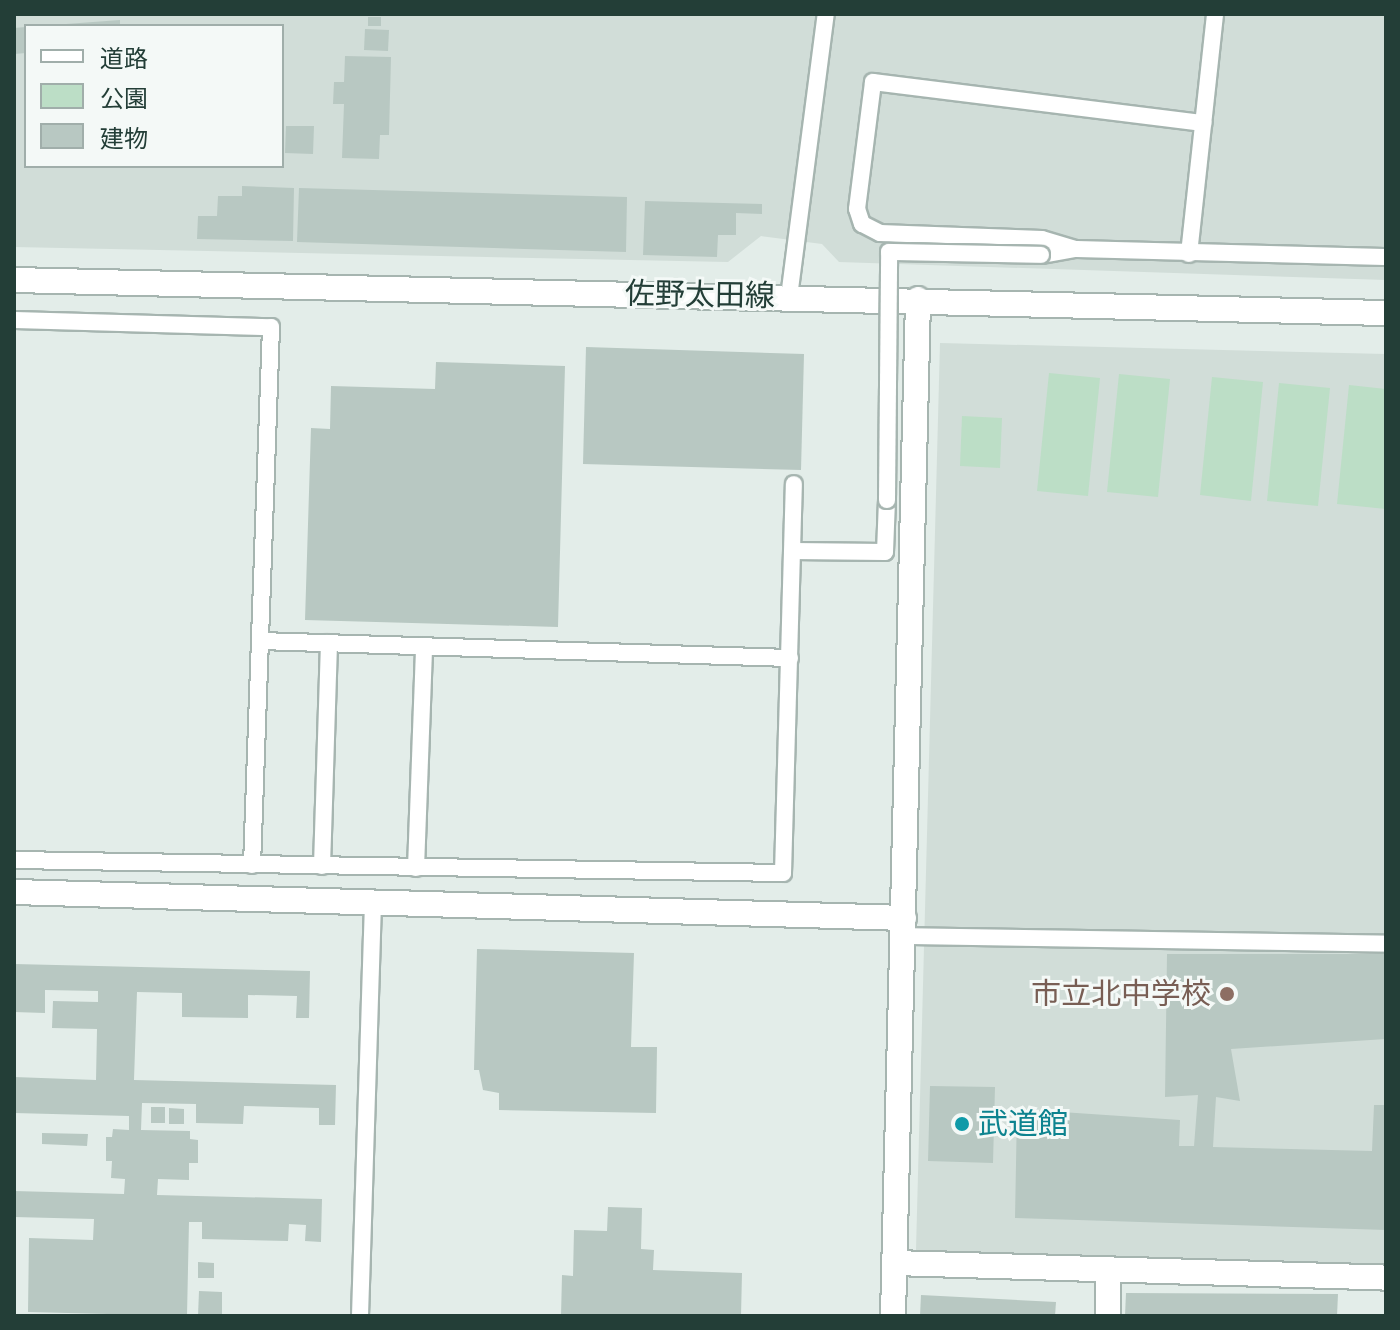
<!DOCTYPE html>
<html>
<head>
<meta charset="utf-8">
<style>
	body { margin:0 }
	#map { position:relative; width:1400px; height:1330px; overflow:hidden; background:#e3ede9; font-family:"Space Grotesk","Noto Sans JP",sans-serif }
	div>[style] { position:absolute }
	.built>* { inset:0; background:#d1ddd8 }
	.green>* { inset:0; background:#bcdec6 }
	.building>* { inset:0; background:#b8c8c2 }
	.roads { filter:drop-shadow(2px 0 #a6b5b0) drop-shadow(-2px 0 #a6b5b0) drop-shadow(0 2px #a6b5b0) drop-shadow(0 -2px #a6b5b0) }
	.service>* { height:16px; margin:-8px; padding:0 8px; transform-origin:8px; border-radius:8px; background:#fff }
	.minor>* { height:24px; margin:-12px; padding:0 12px; transform-origin:12px; border-radius:12px; background:#fff }
	.secondary>* { height:24px; margin:-12px; padding:0 12px; transform-origin:12px; border-radius:12px; background:#fff }
	.bridges { filter:drop-shadow(2px 0 #a6b5b0) drop-shadow(-2px 0 #a6b5b0) drop-shadow(0 2px #a6b5b0) drop-shadow(0 -2px #a6b5b0) }
	.service-bridge>* { height:16px; margin:-8px; padding:0 8px; transform-origin:8px; border-radius:8px; background:#fff }
	.dots>* { width:22px; height:22px; translate:-50% -50%; box-sizing:border-box; border:4px solid #f4f9f7; border-radius:50% }
	span { translate:-50% -50%; white-space:nowrap; text-align:center; line-height:1.15; -webkit-text-stroke:6px #f4f9f7; paint-order:stroke }
	.street-label { font-size:30px; color:#233e37 }
	.education-label { font-size:30px; color:#785e54 }
	.right { translate:-100% -50%; text-align:right }
	.culture-label { font-size:30px; color:#0d838f }
	.left { translate:0 -50%; text-align:left }
	.frame { position:absolute; inset:0; border:16px solid #233e37; pointer-events:none }
	.legend { position:absolute; left:24px; top:24px; width:260px; height:144px; box-sizing:border-box; background:#f4f9f7; border:2px solid #a0aeaa; margin:0; padding:10px 14px; list-style:none; font-size:24px; color:#233e37 }
	.legend li { display:flex; align-items:center; gap:16px; height:40px }
	.legend b { width:40px; border:2px solid #a0aeaa }
</style>
</head>
<body>
<div id="map">
	<div class="built">
		<i style="clip-path:polygon(evenodd,14px 14px,1386px 14px,1386px 280px,839px 262px,822px 244px,761px 236px,728px 262px,14px 247px,14px 14px,26px 26px,282px 26px,282px 166px,26px 166px,26px 26px)"></i>
		<i style="clip-path:polygon(940px 343px,1386px 354px,1386px 1264px,916px 1250px)"></i>
	</div>
	<div class="green">
		<i style="clip-path:polygon(1049px 373px,1100px 378px,1088px 496px,1037px 491px)"></i>
		<i style="clip-path:polygon(1119px 374px,1170px 379px,1158px 497px,1107px 492px)"></i>
		<i style="clip-path:polygon(1212px 377px,1263px 382px,1251px 501px,1200px 495px)"></i>
		<i style="clip-path:polygon(1279px 383px,1330px 388px,1318px 506px,1267px 501px)"></i>
		<i style="clip-path:polygon(1349px 385px,1386px 389px,1386px 509px,1337px 504px)"></i>
		<i style="clip-path:polygon(962px 416px,1002px 418px,1000px 468px,960px 466px)"></i>
	</div>
	<div class="building">
		<i style="clip-path:polygon(368px 17px,381px 17px,381px 26px,368px 26px)"></i>
		<i style="clip-path:polygon(120px 20px,120px 26px,66px 26px,66px 24px)"></i>
		<i style="clip-path:polygon(26px 27px,26px 53px,14px 54px,14px 28px)"></i>
		<i style="clip-path:polygon(365px 29px,389px 30px,388px 51px,364px 50px)"></i>
		<i style="clip-path:polygon(345px 56px,391px 57px,389px 135px,380px 135px,379px 159px,342px 158px,344px 104px,333px 104px,334px 82px,344px 82px)"></i>
		<i style="clip-path:polygon(286px 126px,314px 126px,313px 154px,285px 153px)"></i>
		<i style="clip-path:polygon(242px 186px,294px 188px,293px 241px,197px 239px,198px 216px,217px 216px,218px 196px,242px 196px)"></i>
		<i style="clip-path:polygon(299px 188px,627px 197px,626px 252px,297px 242px)"></i>
		<i style="clip-path:polygon(645px 201px,762px 204px,762px 214px,736px 213px,736px 235px,718px 235px,717px 257px,643px 255px)"></i>
		<i style="clip-path:polygon(586px 347px,804px 354px,801px 470px,583px 464px)"></i>
		<i style="clip-path:polygon(436px 362px,565px 366px,558px 627px,305px 620px,311px 428px,330px 429px,331px 386px,435px 389px)"></i>
		<i style="clip-path:polygon(477px 949px,634px 953px,631px 1047px,657px 1047px,656px 1113px,499px 1110px,499px 1093px,483px 1090px,479px 1070px,474px 1070px)"></i>
		<i style="clip-path:polygon(1167px 954px,1386px 954px,1386px 1039px,1231px 1049px,1240px 1101px,1216px 1097px,1213px 1147px,1372px 1151px,1374px 1105px,1386px 1105px,1386px 1230px,1015px 1218px,1017px 1109px,1180px 1120px,1179px 1146px,1194px 1146px,1198px 1095px,1165px 1097px)"></i>
		<i style="clip-path:polygon(14px 964px,310px 971px,309px 1018px,296px 1018px,297px 996px,248px 995px,248px 1018px,182px 1017px,182px 993px,137px 992px,134px 1080px,336px 1085px,335px 1125px,319px 1125px,319px 1108px,244px 1106px,243px 1124px,196px 1123px,196px 1104px,142px 1103px,141px 1130px,190px 1131px,190px 1139px,198px 1140px,198px 1163px,189px 1163px,189px 1180px,158px 1179px,157px 1195px,322px 1199px,321px 1242px,305px 1241px,306px 1225px,289px 1224px,288px 1241px,202px 1239px,202px 1222px,189px 1222px,187px 1316px,28px 1312px,29px 1238px,93px 1240px,94px 1219px,14px 1217px,14px 1191px,124px 1194px,125px 1179px,111px 1178px,112px 1161px,106px 1161px,106px 1137px,112px 1137px,113px 1129px,129px 1130px,129px 1116px,14px 1113px,14px 1077px,96px 1080px,97px 1029px,52px 1028px,53px 1001px,98px 1002px,98px 991px,45px 990px,45px 1013px,14px 1012px)"></i>
		<i style="clip-path:polygon(930px 1086px,995px 1087px,993px 1163px,928px 1161px)"></i>
		<i style="clip-path:polygon(151px 1107px,165px 1107px,165px 1123px,151px 1123px)"></i>
		<i style="clip-path:polygon(169px 1108px,184px 1109px,184px 1124px,169px 1124px)"></i>
		<i style="clip-path:polygon(42px 1133px,88px 1134px,87px 1146px,42px 1144px)"></i>
		<i style="clip-path:polygon(608px 1207px,642px 1208px,641px 1249px,654px 1250px,653px 1270px,742px 1273px,741px 1316px,561px 1316px,562px 1275px,573px 1276px,574px 1230px,607px 1231px)"></i>
		<i style="clip-path:polygon(198px 1262px,214px 1263px,214px 1278px,198px 1278px)"></i>
		<i style="clip-path:polygon(199px 1291px,222px 1292px,222px 1316px,198px 1316px)"></i>
		<i style="clip-path:polygon(1126px 1293px,1338px 1294px,1337px 1316px,1125px 1316px)"></i>
		<i style="clip-path:polygon(921px 1295px,1056px 1302px,1055px 1316px,920px 1316px)"></i>
	</div>
	<div class="roads">
		<div class="service">
			<i style="left:1075px;top:249px;width:34px;rotate:-163deg"></i>
			<i style="left:1042px;top:239px;width:162px;rotate:-177.9deg"></i>
			<i style="left:880px;top:233px;width:20px;rotate:-153deg"></i>
			<i style="left:862px;top:224px;width:16px;rotate:-108deg"></i>
			<i style="left:857px;top:209px;width:128px;rotate:-82.8deg"></i>
			<i style="left:873px;top:82px;width:333px;rotate:7.1deg"></i>
			<i style="left:1189px;top:254px;width:241px;rotate:-83.8deg"></i>
			<i style="left:1041px;top:255px;width:35px;rotate:-10deg"></i>
			<i style="left:1075px;top:249px;width:311px;rotate:1.5deg"></i>
			<i style="left:789px;top:297px;width:285px;rotate:-82.6deg"></i>
			<i style="left:14px;top:320px;width:257px;rotate:1.6deg"></i>
			<i style="left:271px;top:327px;width:538px;rotate:92.02deg"></i>
			<i style="left:793px;top:551px;width:92px;rotate:0.6deg"></i>
			<i style="left:885px;top:552px;width:52px;rotate:-87.8deg"></i>
			<i style="left:260px;top:641px;width:530px;rotate:1.84deg"></i>
			<i style="left:14px;top:860px;width:769px;rotate:0.97deg"></i>
			<i style="left:783px;top:873px;width:389px;rotate:-88.4deg"></i>
			<i style="left:322px;top:866px;width:223px;rotate:-88.2deg"></i>
			<i style="left:416px;top:868px;width:222px;rotate:-87.9deg"></i>
			<i style="left:903px;top:936px;width:483px;rotate:0.9deg"></i>
			<i style="left:360px;top:1316px;width:412px;rotate:-88.2deg"></i>
		</div>
		<div class="minor">
			<i style="left:14px;top:892px;width:890px;rotate:1.67deg"></i>
			<i style="left:894px;top:1263px;width:492px;rotate:1.7deg"></i>
			<i style="left:1108px;top:1269px;width:47px;rotate:90deg"></i>
			<i style="left:893px;top:1316px;width:1017px;rotate:-88.59deg"></i>
		</div>
		<div class="secondary">
			<i style="left:14px;top:280px;width:1372px;rotate:1.38deg"></i>
		</div>
	</div>
	<div class="bridges">
		<div class="service-bridge">
			<i style="left:887px;top:500px;width:248px;rotate:-89.5deg"></i>
			<i style="left:889px;top:252px;width:152px;rotate:1.1deg"></i>
		</div>
	</div>
	<div class="dots">
		<i style="left:1227px;top:994px;background:#8d6e63"></i>
		<i style="left:962px;top:1124px;background:#0f9aa8"></i>
	</div>
	<div class="street-label">
		<span style="left:700px;top:295px;rotate:1deg">佐野太田線</span>
	</div>
	<div class="education-label">
		<span class="right" style="left:1211px;top:994px">市立北中学校</span>
	</div>
	<div class="culture-label">
		<span class="left" style="left:978px;top:1124px">武道館</span>
	</div>
	<div class="frame"></div>
	<ul class="legend">
	<li><b style="height:10px;background:#fff"></b>道路</li>
	<li><b style="height:22px;background:#bcdec6"></b>公園</li>
	<li><b style="height:22px;background:#b8c8c2"></b>建物</li>
	</ul>
</div>
</body>
</html>
